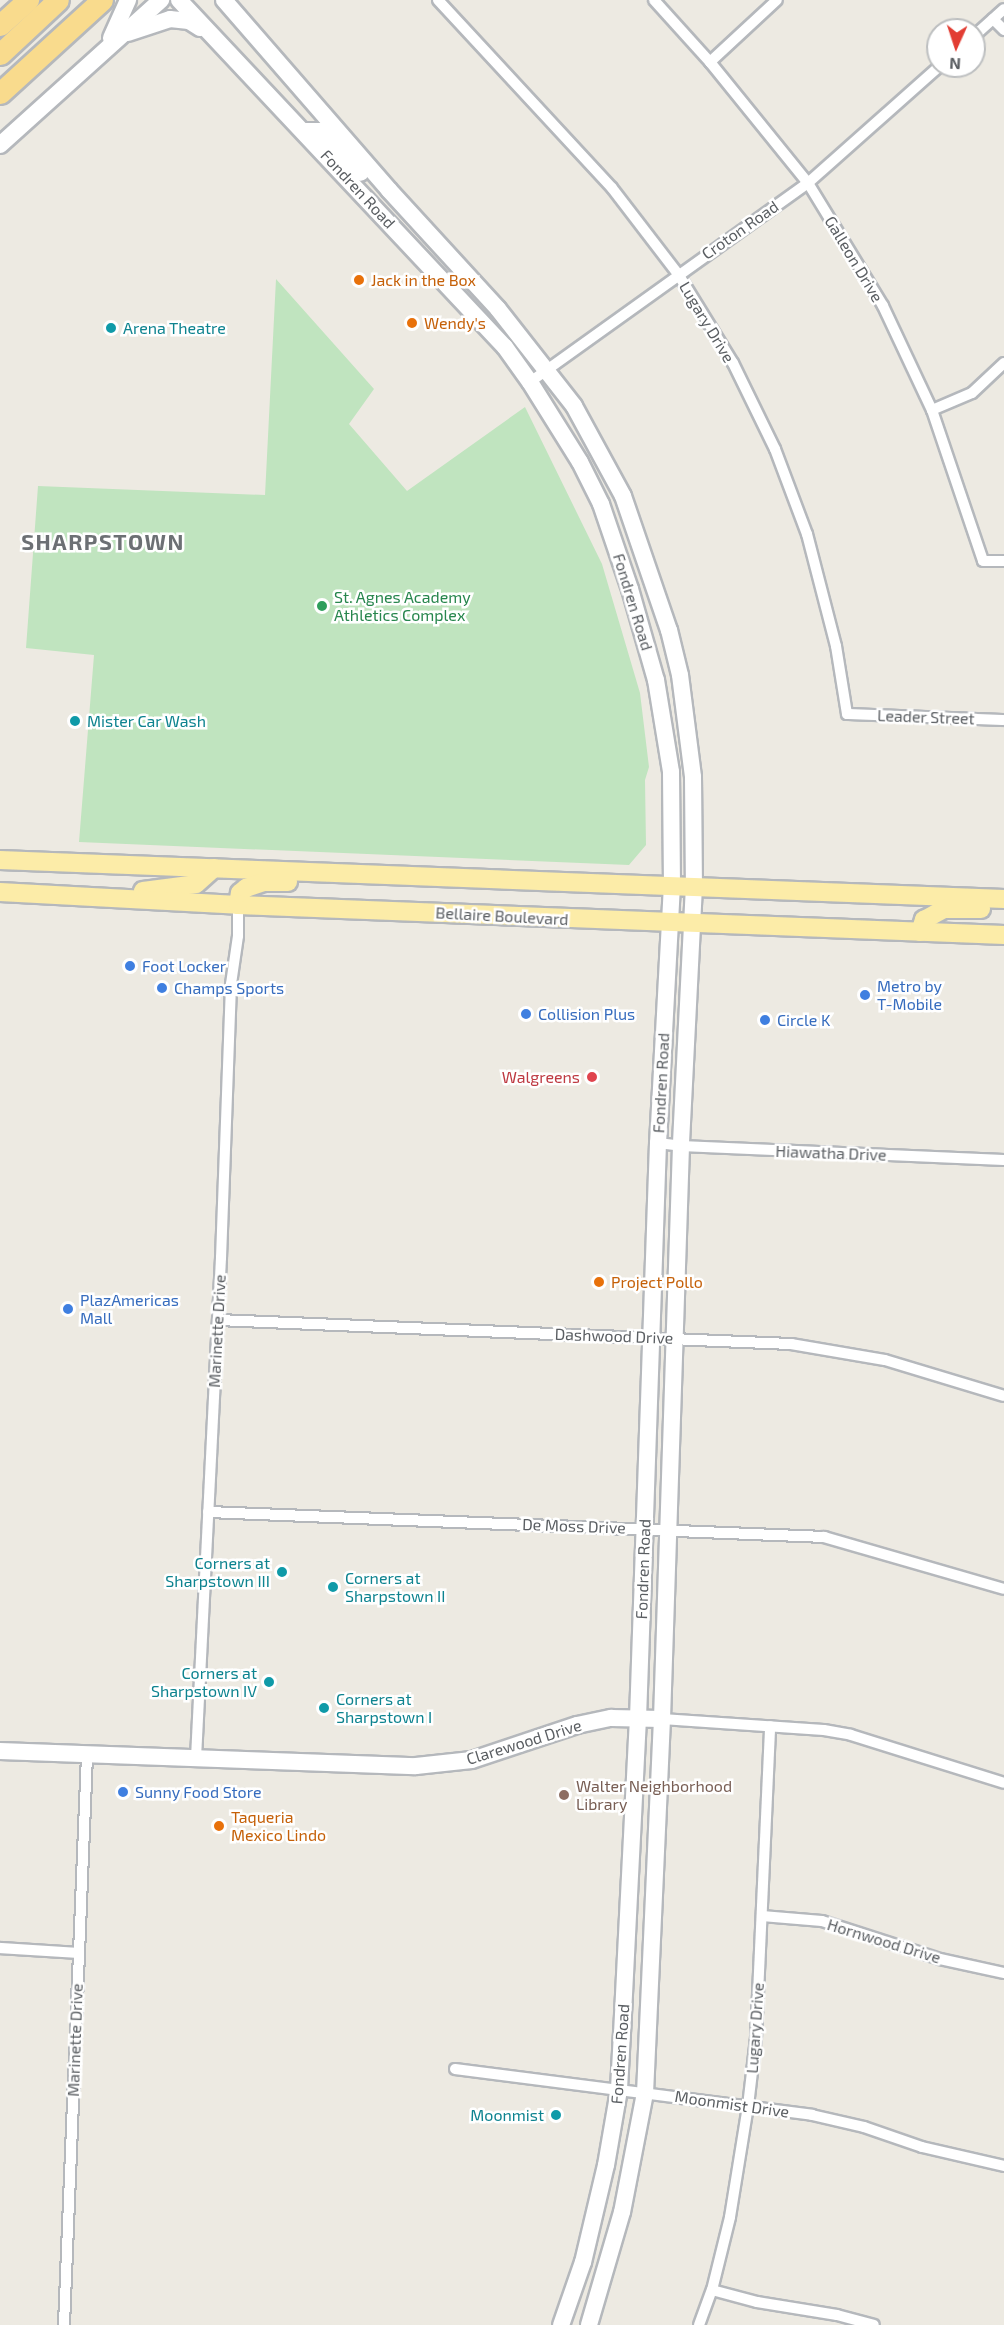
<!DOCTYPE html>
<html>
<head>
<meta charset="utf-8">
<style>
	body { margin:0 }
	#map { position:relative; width:1004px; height:2325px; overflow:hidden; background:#edeae2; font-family:"Exo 2",sans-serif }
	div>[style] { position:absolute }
	.green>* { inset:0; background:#c0e4bf }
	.roads { filter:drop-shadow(2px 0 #b5b8bc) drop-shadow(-2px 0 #b5b8bc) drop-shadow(0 2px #b5b8bc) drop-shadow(0 -2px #b5b8bc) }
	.street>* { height:10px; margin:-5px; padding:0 5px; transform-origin:5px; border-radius:5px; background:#fff }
	.secondary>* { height:16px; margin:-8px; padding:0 8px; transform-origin:8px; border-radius:8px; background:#fff }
	.primary>* { height:18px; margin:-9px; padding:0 9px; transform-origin:9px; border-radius:9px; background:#fceca8 }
	.highway>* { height:21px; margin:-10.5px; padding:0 10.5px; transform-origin:10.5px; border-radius:10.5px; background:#f9db8d }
	.dots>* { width:16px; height:16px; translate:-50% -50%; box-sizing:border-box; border:3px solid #fff; border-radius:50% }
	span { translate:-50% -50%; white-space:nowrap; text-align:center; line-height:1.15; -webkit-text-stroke:5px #fff; paint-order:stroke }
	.street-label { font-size:16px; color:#5a5e62 }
	.food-label { font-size:16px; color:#c56008 }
	.left { translate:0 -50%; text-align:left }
	.culture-label { font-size:16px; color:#0d838f }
	.right { translate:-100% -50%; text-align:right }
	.leisure-label { font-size:16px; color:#27864d }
	.shop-label { font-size:16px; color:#366cbe }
	.health-label { font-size:16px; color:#be3a42 }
	.education-label { font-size:16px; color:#785e54 }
	.district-label { font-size:22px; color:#6c7074; font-weight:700; letter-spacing:1.5px }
	.north { position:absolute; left:926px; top:18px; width:60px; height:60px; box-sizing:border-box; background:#fff; border:2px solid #bdbfc0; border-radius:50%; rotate:183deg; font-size:16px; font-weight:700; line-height:24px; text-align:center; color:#5a5e62 }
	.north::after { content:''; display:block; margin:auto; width:21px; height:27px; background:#e23d33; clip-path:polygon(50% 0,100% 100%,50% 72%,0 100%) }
</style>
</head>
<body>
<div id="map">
	<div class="green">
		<i style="clip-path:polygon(276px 279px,374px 389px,349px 424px,407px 491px,525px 407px,602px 564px,640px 693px,649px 767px,645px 780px,646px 845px,629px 865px,79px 842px,94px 655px,26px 648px,38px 486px,265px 495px)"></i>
	</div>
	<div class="roads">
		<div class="street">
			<i style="left:438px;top:0;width:256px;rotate:47.2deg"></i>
			<i style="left:612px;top:188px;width:108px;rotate:52.5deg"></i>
			<i style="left:678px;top:274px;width:105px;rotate:58.3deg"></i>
			<i style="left:733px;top:363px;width:96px;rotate:64deg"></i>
			<i style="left:775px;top:449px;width:91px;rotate:69.4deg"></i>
			<i style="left:807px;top:534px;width:116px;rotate:75.5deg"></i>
			<i style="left:836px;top:646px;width:69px;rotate:80.8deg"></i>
			<i style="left:847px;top:714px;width:157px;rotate:2.2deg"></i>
			<i style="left:654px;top:0;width:84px;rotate:47.9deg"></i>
			<i style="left:710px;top:62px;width:156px;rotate:51deg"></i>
			<i style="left:808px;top:183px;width:144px;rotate:58.6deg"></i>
			<i style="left:883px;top:306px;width:115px;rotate:64.8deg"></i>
			<i style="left:932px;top:410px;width:159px;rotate:71.3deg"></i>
			<i style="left:983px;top:561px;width:21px"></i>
			<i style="left:993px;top:19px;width:16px;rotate:45deg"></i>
			<i style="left:974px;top:36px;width:40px;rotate:-42deg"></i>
			<i style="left:710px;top:62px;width:91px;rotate:-42.8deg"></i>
			<i style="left:530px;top:382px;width:342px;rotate:-35.6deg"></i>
			<i style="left:808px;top:183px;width:176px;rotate:-41.6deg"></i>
			<i style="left:932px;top:410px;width:43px;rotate:-23deg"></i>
			<i style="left:972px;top:393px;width:44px;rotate:-43.2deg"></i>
			<i style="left:658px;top:1143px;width:23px;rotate:7deg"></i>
			<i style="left:681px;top:1146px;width:323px;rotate:2.5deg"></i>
			<i style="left:218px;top:1320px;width:574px;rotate:2.4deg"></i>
			<i style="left:791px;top:1344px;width:95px;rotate:9.7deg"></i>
			<i style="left:885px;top:1360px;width:124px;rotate:16.8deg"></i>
			<i style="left:208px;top:1512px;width:617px;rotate:2.32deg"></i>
			<i style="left:824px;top:1537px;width:187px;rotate:16.1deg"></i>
			<i style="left:662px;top:1719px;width:162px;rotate:3.9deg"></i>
			<i style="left:824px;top:1730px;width:27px;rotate:10deg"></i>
			<i style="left:851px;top:1735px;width:160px;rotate:17.4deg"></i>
			<i style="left:196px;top:1758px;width:501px;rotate:-87.14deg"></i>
			<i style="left:221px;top:1258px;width:274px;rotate:-87.9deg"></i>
			<i style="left:231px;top:984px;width:49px;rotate:-81.7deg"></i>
			<i style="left:238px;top:936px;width:31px;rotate:-90deg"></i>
			<i style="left:762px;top:1916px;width:60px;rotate:4.8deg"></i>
			<i style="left:822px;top:1921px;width:124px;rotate:17.9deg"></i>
			<i style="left:940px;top:1959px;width:66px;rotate:12.3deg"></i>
			<i style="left:0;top:1948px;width:78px;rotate:3.7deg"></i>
			<i style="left:455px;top:2069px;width:360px;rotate:7.3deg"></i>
			<i style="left:812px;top:2115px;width:53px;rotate:13deg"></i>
			<i style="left:864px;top:2127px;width:61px;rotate:19deg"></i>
			<i style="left:922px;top:2147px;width:84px;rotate:13deg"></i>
			<i style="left:712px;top:2290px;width:47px;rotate:14.9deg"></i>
			<i style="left:757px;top:2302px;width:81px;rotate:9.2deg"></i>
			<i style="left:837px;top:2315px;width:38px;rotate:15deg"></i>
			<i style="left:64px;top:2325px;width:571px;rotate:-87.69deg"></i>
			<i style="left:699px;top:2325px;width:37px;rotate:-70deg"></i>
			<i style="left:712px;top:2290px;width:75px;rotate:-76.1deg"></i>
			<i style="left:730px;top:2217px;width:112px;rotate:-80.8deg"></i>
			<i style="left:748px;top:2106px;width:68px;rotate:-83.3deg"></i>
			<i style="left:756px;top:2038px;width:312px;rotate:-87.4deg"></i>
		</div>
		<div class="secondary">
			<i style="left:179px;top:0;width:476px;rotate:46.8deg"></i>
			<i style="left:505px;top:347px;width:43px;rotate:54.5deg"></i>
			<i style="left:530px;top:382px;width:94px;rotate:58deg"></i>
			<i style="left:580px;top:462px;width:47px;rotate:63.4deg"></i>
			<i style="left:601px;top:504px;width:90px;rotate:71.2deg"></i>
			<i style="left:630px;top:589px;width:95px;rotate:74.1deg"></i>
			<i style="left:656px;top:680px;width:93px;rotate:80.7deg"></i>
			<i style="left:671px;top:772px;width:113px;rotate:89.5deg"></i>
			<i style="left:672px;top:885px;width:258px;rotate:93.1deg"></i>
			<i style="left:658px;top:1143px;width:575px;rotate:91.99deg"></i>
			<i style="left:638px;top:1718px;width:314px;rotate:92.9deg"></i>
			<i style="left:622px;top:2032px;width:58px;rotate:93deg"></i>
			<i style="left:619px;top:2090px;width:76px;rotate:99.8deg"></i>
			<i style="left:606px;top:2165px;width:100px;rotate:103.3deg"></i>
			<i style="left:583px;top:2262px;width:67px;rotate:109.2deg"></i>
			<i style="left:224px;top:0;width:252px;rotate:49deg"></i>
			<i style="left:389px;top:190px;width:161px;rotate:47.5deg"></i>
			<i style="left:498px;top:309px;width:123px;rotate:51.9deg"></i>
			<i style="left:574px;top:406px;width:102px;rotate:61.4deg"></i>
			<i style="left:623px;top:496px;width:142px;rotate:71.1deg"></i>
			<i style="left:669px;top:630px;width:46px;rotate:76.3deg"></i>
			<i style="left:680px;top:675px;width:103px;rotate:82.7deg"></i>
			<i style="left:693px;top:777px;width:109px;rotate:89.5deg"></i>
			<i style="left:694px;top:886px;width:260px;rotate:92.9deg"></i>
			<i style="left:681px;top:1146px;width:573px;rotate:91.9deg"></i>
			<i style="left:662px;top:1719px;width:374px;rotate:92.6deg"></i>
			<i style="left:645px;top:2093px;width:121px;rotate:100.9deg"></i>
			<i style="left:622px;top:2212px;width:118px;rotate:106.3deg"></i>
			<i style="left:128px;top:33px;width:44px;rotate:-18.4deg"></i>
			<i style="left:170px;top:19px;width:19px;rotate:6deg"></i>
			<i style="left:189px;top:21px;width:13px;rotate:32deg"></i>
			<i style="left:111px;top:38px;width:42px;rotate:-65.9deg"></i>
			<i style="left:304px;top:131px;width:18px"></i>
			<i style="left:322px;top:131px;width:57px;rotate:47.1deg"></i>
			<i style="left:0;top:145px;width:217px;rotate:-42deg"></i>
			<i style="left:0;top:1751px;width:416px;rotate:2.1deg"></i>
			<i style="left:416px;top:1766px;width:56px;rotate:-6.1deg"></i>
			<i style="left:472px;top:1760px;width:111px;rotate:-18.4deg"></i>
			<i style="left:577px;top:1725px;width:35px;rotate:-12deg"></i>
			<i style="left:611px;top:1718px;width:51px;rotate:1.1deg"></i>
		</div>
		<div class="primary">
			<i style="left:0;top:860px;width:1005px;rotate:2.22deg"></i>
			<i style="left:143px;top:891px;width:53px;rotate:-7.5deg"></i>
			<i style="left:196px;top:884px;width:24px;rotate:-42deg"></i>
			<i style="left:0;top:892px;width:238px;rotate:3.1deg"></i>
			<i style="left:238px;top:905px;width:767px;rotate:2.24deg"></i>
			<i style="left:238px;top:905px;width:12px;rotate:-81deg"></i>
			<i style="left:240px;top:893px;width:8px;rotate:-40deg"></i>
			<i style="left:246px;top:888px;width:18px;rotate:-19deg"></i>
			<i style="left:263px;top:882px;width:25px"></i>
			<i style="left:920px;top:932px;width:13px;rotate:-72deg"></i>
			<i style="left:924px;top:920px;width:23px;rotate:-29deg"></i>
			<i style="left:944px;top:909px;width:37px"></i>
		</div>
		<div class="highway">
			<i style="left:0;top:25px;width:38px;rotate:-42deg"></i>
			<i style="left:0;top:54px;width:79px;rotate:-43deg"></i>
			<i style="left:0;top:93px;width:138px;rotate:-42.4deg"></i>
		</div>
	</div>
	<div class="dots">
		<i style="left:359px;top:280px;background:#e8710a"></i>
		<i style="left:412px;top:323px;background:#e8710a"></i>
		<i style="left:111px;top:328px;background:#0f9aa8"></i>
		<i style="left:322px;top:606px;background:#2e9e5b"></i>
		<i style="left:75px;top:721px;background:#0f9aa8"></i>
		<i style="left:130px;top:966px;background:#3f7fe0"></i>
		<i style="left:162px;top:988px;background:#3f7fe0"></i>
		<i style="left:865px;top:995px;background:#3f7fe0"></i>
		<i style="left:526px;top:1014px;background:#3f7fe0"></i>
		<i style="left:765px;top:1020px;background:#3f7fe0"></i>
		<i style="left:592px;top:1077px;background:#e0444e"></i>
		<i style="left:599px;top:1282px;background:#e8710a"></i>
		<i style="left:68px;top:1309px;background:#3f7fe0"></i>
		<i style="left:282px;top:1572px;background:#0f9aa8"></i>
		<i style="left:333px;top:1587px;background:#0f9aa8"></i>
		<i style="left:269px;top:1682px;background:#0f9aa8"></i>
		<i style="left:324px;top:1708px;background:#0f9aa8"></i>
		<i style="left:123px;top:1792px;background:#3f7fe0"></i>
		<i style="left:564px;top:1795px;background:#8d6e63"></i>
		<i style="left:219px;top:1826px;background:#e8710a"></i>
		<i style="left:556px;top:2115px;background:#0f9aa8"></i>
	</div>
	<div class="street-label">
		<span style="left:358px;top:189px;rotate:47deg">Fondren Road</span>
		<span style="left:740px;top:230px;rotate:-35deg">Croton Road</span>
		<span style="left:854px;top:259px;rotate:59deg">Galleon Drive</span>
		<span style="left:707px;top:322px;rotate:59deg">Lugary Drive</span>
		<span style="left:633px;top:602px;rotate:73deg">Fondren Road</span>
		<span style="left:926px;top:717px;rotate:2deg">Leader Street</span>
		<span style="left:502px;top:916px;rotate:3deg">Bellaire Boulevard</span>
		<span style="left:661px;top:1083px;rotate:-87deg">Fondren Road</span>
		<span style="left:831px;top:1153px;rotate:2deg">Hiawatha Drive</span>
		<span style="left:217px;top:1331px;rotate:-87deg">Marinette Drive</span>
		<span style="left:614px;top:1336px;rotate:2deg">Dashwood Drive</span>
		<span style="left:574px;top:1526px;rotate:2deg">De Moss Drive</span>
		<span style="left:643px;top:1569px;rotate:-88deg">Fondren Road</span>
		<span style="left:524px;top:1742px;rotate:-17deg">Clarewood Drive</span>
		<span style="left:884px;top:1941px;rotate:17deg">Hornwood Drive</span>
		<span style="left:755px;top:2028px;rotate:-86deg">Lugary Drive</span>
		<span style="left:75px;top:2040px;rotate:-88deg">Marinette Drive</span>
		<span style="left:620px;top:2054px;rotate:-86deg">Fondren Road</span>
		<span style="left:732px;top:2104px;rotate:8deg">Moonmist Drive</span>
	</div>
	<div class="food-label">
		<span class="left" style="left:371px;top:280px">Jack in the Box</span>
		<span class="left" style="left:424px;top:323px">Wendy's</span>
		<span class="left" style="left:611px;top:1282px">Project Pollo</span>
		<span class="left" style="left:231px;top:1826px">Taqueria<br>Mexico Lindo</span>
	</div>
	<div class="culture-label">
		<span class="left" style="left:123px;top:328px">Arena Theatre</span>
		<span class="left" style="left:87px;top:721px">Mister Car Wash</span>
		<span class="right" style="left:270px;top:1572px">Corners at<br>Sharpstown III</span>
		<span class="left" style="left:345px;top:1587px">Corners at<br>Sharpstown II</span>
		<span class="right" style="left:257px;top:1682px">Corners at<br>Sharpstown IV</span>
		<span class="left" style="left:336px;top:1708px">Corners at<br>Sharpstown I</span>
		<span class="right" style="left:544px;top:2115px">Moonmist</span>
	</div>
	<div class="leisure-label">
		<span class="left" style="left:334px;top:606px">St. Agnes Academy<br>Athletics Complex</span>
	</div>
	<div class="shop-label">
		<span class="left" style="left:142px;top:966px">Foot Locker</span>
		<span class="left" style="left:877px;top:995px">Metro by<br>T-Mobile</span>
		<span class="left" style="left:174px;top:988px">Champs Sports</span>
		<span class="left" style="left:538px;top:1014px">Collision Plus</span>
		<span class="left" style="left:777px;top:1020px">Circle K</span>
		<span class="left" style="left:80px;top:1309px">PlazAmericas<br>Mall</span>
		<span class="left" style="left:135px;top:1792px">Sunny Food Store</span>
	</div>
	<div class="health-label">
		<span class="right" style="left:580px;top:1077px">Walgreens</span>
	</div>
	<div class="education-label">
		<span class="left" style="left:576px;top:1795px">Walter Neighborhood<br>Library</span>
	</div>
	<div class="district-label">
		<span style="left:103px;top:542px">SHARPSTOWN</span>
	</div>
	<div class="north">N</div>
</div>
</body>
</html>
